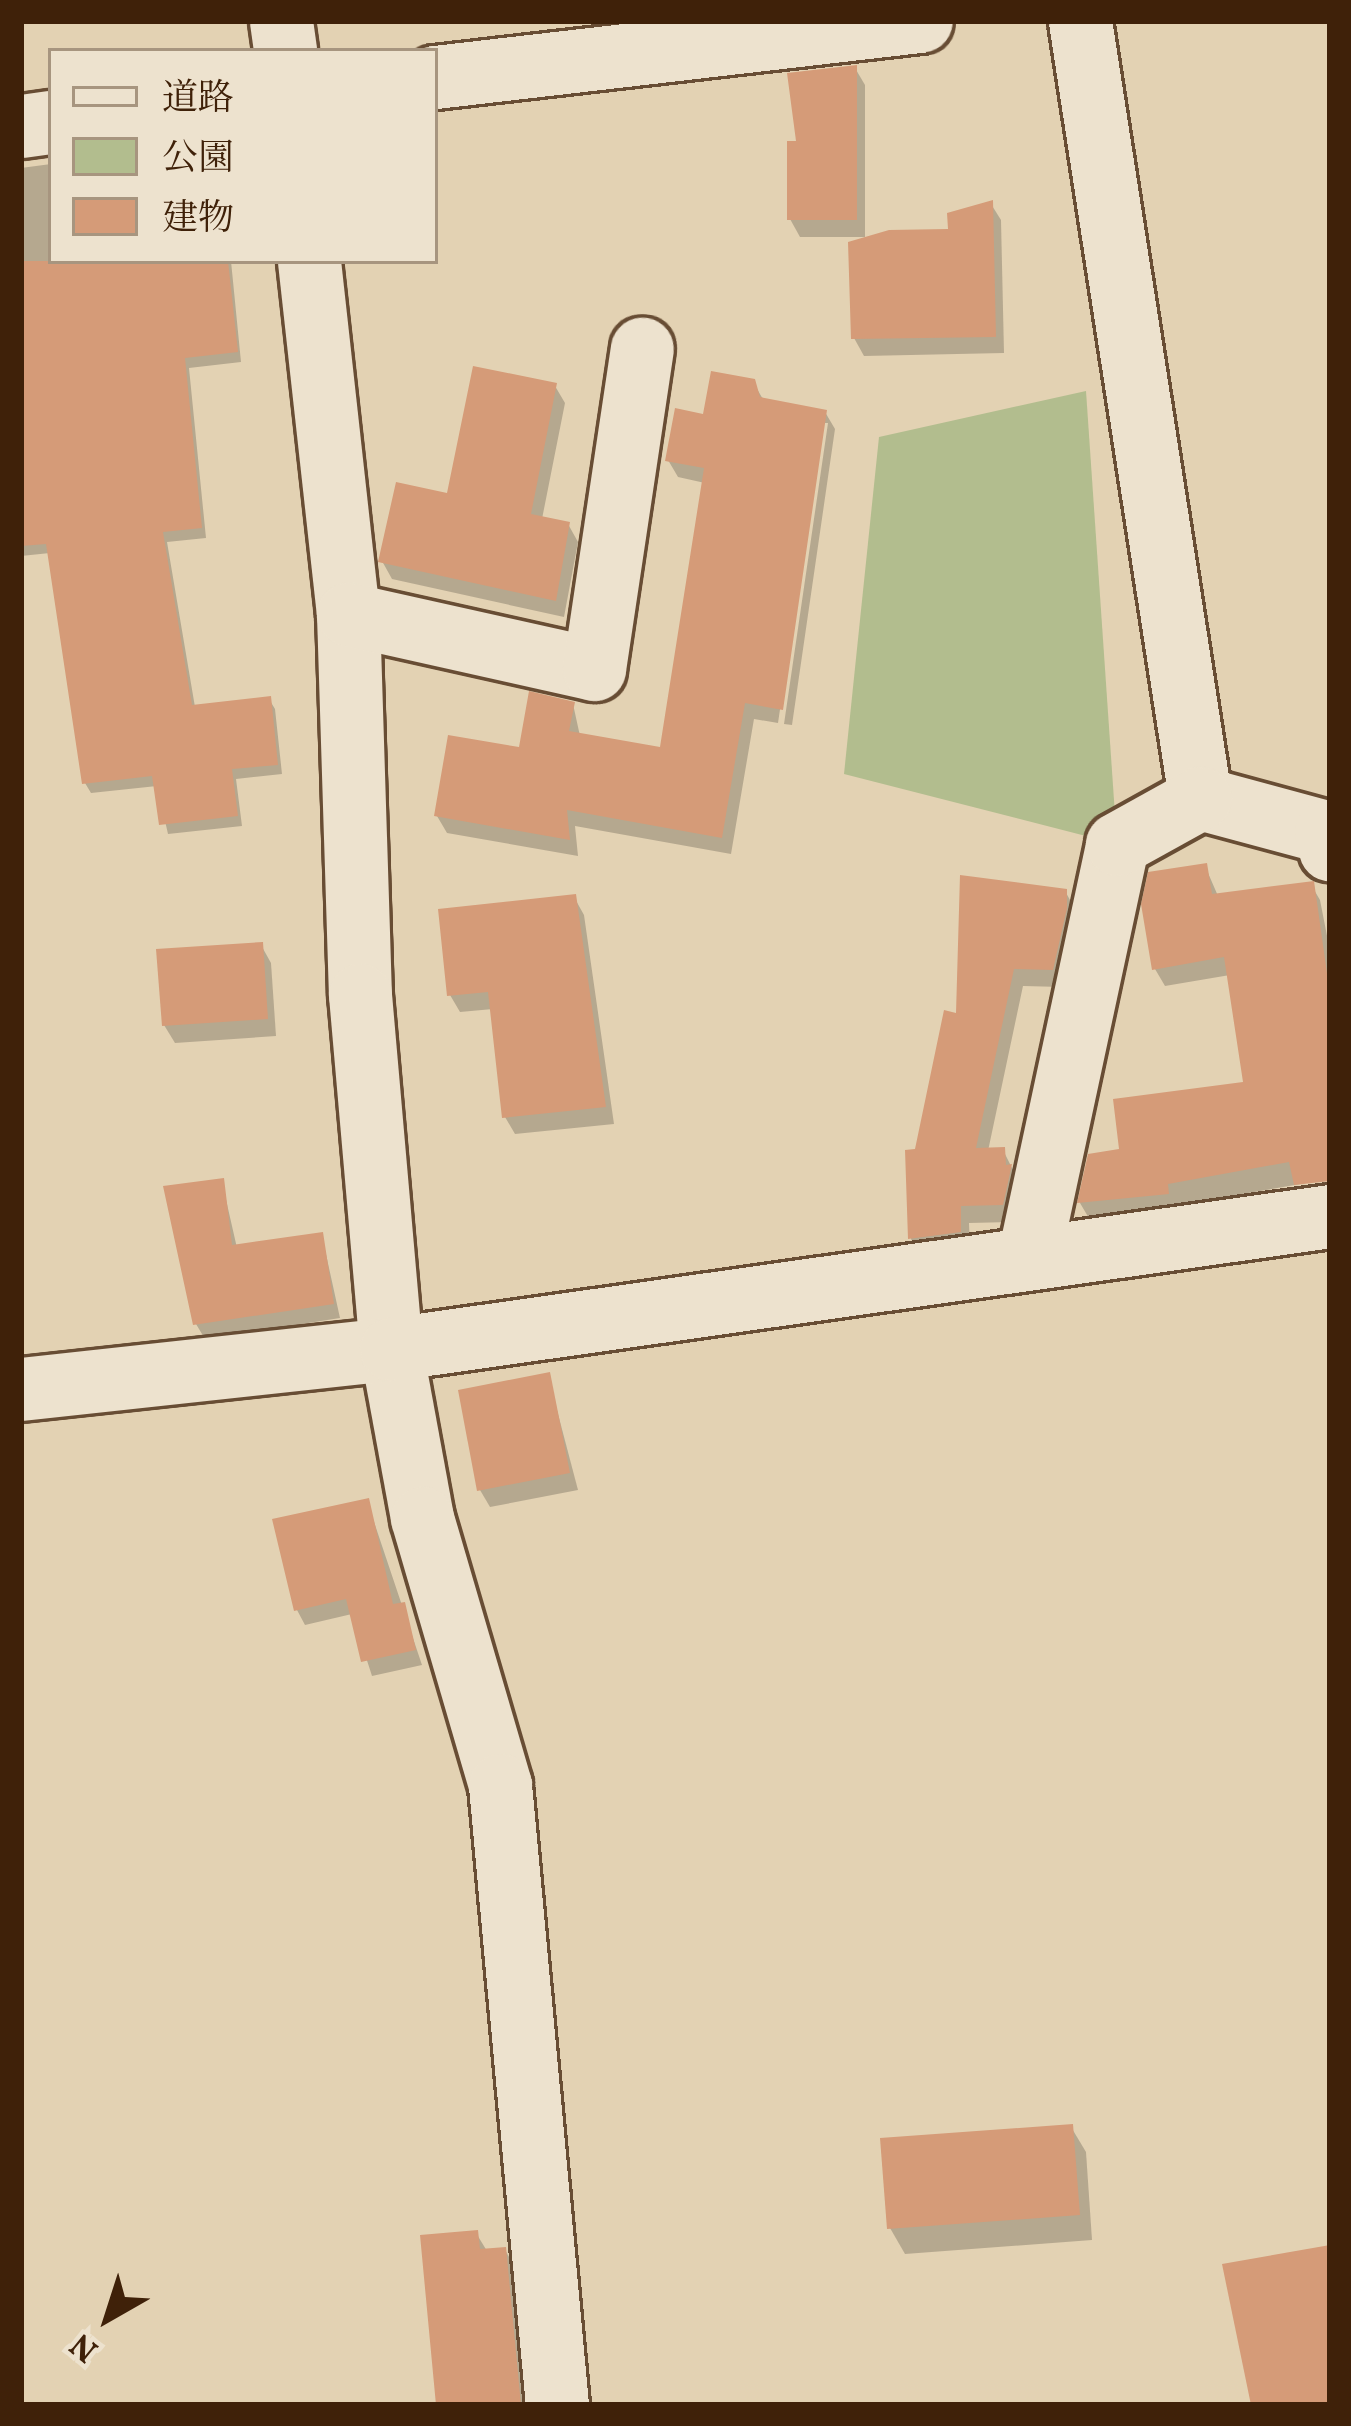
<!DOCTYPE html>
<html>
<head>
<meta charset="utf-8">
<style>
	body { margin:0 }
	#map { position:relative; width:1351px; height:2426px; overflow:hidden; background:#e3d2b3; font-family:Vollkorn,"Noto Serif JP",serif }
	div>[style] { position:absolute }
	.green>* { inset:0; background:#b2bd8e }
	.shadow>* { inset:0; background:#0003 }
	.building>* { inset:0; background:#d59b78 }
	.roads { filter:drop-shadow(3px 0 #684d34) drop-shadow(-3px 0 #684d34) drop-shadow(0 3px #684d34) drop-shadow(0 -3px #684d34) }
	.minor>* { height:63px; margin:-31.5px; padding:0 31.5px; transform-origin:31.5px; border-radius:31.5px; background:#ede2ce }
	span { translate:-50% -50%; white-space:nowrap; text-align:center; line-height:1.15; -webkit-text-stroke:12px #ede2ce; paint-order:stroke }
	.frame { position:absolute; inset:0; border:24px solid #3f2109; pointer-events:none }
	.legend { position:absolute; left:48px; top:48px; width:390px; height:216px; box-sizing:border-box; background:#ede2ce; border:3px solid #a7957f; margin:0; padding:15px 21px; list-style:none; font-size:36px; color:#3f2109 }
	.legend li { display:flex; align-items:center; gap:24px; height:60px }
	.legend b { width:60px; border:3px solid #a7957f }
	.north { position:absolute; left:48px; top:2258px; width:120px; height:120px; -webkit-text-stroke:9px #ede2ce; paint-order:stroke; rotate:219deg; font-size:33px; font-weight:700; line-height:48px; text-align:center; color:#3f2109 }
	.north::after { content:''; display:block; margin:auto; width:42px; height:54px; background:#3f2109; clip-path:polygon(50% 0,100% 100%,50% 72%,0 100%) }
</style>
</head>
<body>
<div id="map">
	<div class="green">
		<i style="clip-path:polygon(1086px 391px,1117px 844px,844px 774px,879px 437px)"></i>
	</div>
	<div class="shadow">
		<i style="clip-path:polygon(855px 68px,865px 85px,865px 237px,800px 237px,790px 219px,800px 144px)"></i>
		<i style="clip-path:polygon(51px 164px,51px 261px,231px 261px,241px 362px,189px 368px,206px 538px,167px 542px,195px 707px,269px 699px,275px 709px,282px 774px,236px 779px,242px 826px,168px 834px,157px 786px,91px 793px,85px 783px,50px 553px,21px 556px,21px 168px)"></i>
		<i style="clip-path:polygon(991px 204px,1001px 220px,1004px 353px,864px 356px,854px 338px)"></i>
		<i style="clip-path:polygon(753px 382px,764px 401px,825px 412px,835px 429px,792px 725px,784px 724px,828px 423px,822px 423px,778px 723px,754px 719px,731px 854px,575px 826px,578px 856px,447px 833px,437px 816px,573px 704px,580px 736px,662px 750px,705px 483px,678px 477px,668px 460px,705px 417px)"></i>
		<i style="clip-path:polygon(555px 386px,565px 403px,542px 519px,568px 524px,578px 542px,564px 617px,392px 579px,382px 561px)"></i>
		<i style="clip-path:polygon(1205px 866px,1218px 896px,1310px 883px,1320px 900px,1330px 951px,1330px 1179px,1090px 1220px,1080px 1203px,1090px 1156px,1123px 1152px,1246px 1085px,1230px 975px,1165px 986px,1155px 969px)"></i>
		<i style="clip-path:polygon(1065px 891px,1075px 909px,1062px 987px,1023px 986px,988px 1151px,1003px 1150px,1020px 1184px,1012px 1222px,969px 1223px,970px 1249px,921px 1256px,911px 1239px,917px 1152px,959px 1016px)"></i>
		<i style="clip-path:polygon(574px 897px,584px 915px,614px 1124px,515px 1134px,505px 1117px,493px 1009px,460px 1012px,450px 995px)"></i>
		<i style="clip-path:polygon(261px 945px,271px 963px,276px 1036px,175px 1043px,164px 1025px)"></i>
		<i style="clip-path:polygon(222px 1182px,237px 1248px,322px 1236px,340px 1318px,205px 1339px,196px 1324px)"></i>
		<i style="clip-path:polygon(548px 1376px,578px 1490px,490px 1507px,480px 1490px)"></i>
		<i style="clip-path:polygon(367px 1501px,422px 1665px,372px 1676px,352px 1614px,305px 1625px,297px 1610px)"></i>
		<i style="clip-path:polygon(1071px 2127px,1086px 2152px,1092px 2240px,905px 2254px,890px 2228px)"></i>
		<i style="clip-path:polygon(476px 2233px,487px 2251px,505px 2250px,515px 2267px,527px 2405px,439px 2405px)"></i>
	</div>
	<div class="building">
		<i style="clip-path:polygon(857px 65px,857px 220px,787px 220px,787px 141px,796px 141px,787px 73px)"></i>
		<i style="clip-path:polygon(993px 200px,996px 337px,851px 339px,848px 242px,889px 230px,948px 229px,947px 213px)"></i>
		<i style="clip-path:polygon(21px 261px,228px 261px,238px 352px,185px 358px,202px 528px,163px 532px,192px 705px,271px 696px,278px 765px,232px 769px,238px 816px,159px 825px,152px 776px,82px 784px,46px 544px,21px 546px)"></i>
		<i style="clip-path:polygon(473px 366px,557px 383px,531px 514px,570px 522px,556px 601px,378px 562px,396px 482px,447px 493px)"></i>
		<i style="clip-path:polygon(711px 371px,755px 379px,760px 397px,827px 410px,783px 710px,745px 703px,722px 838px,567px 810px,570px 840px,434px 816px,448px 735px,519px 747px,529px 691px,575px 702px,569px 731px,660px 747px,704px 468px,665px 461px,675px 408px,703px 414px)"></i>
		<i style="clip-path:polygon(1207px 863px,1212px 894px,1314px 881px,1330px 995px,1330px 1181px,1294px 1185px,1289px 1162px,1168px 1184px,1169px 1194px,1077px 1203px,1088px 1154px,1119px 1149px,1113px 1099px,1243px 1082px,1224px 957px,1152px 970px,1141px 904px,1148px 872px)"></i>
		<i style="clip-path:polygon(960px 875px,1067px 889px,1067px 908px,1053px 970px,1014px 969px,976px 1148px,1005px 1147px,1006px 1165px,1012px 1164px,1003px 1205px,961px 1206px,961px 1232px,908px 1239px,905px 1150px,915px 1149px,944px 1010px,956px 1013px)"></i>
		<i style="clip-path:polygon(576px 894px,606px 1107px,502px 1118px,488px 992px,447px 996px,438px 909px)"></i>
		<i style="clip-path:polygon(263px 942px,268px 1019px,162px 1026px,156px 949px)"></i>
		<i style="clip-path:polygon(224px 1178px,232px 1245px,323px 1232px,334px 1304px,193px 1325px,163px 1186px)"></i>
		<i style="clip-path:polygon(550px 1372px,570px 1473px,477px 1491px,458px 1390px)"></i>
		<i style="clip-path:polygon(369px 1498px,393px 1604px,405px 1602px,416px 1650px,361px 1662px,346px 1599px,294px 1611px,272px 1519px)"></i>
		<i style="clip-path:polygon(1073px 2124px,1080px 2215px,887px 2229px,880px 2138px)"></i>
		<i style="clip-path:polygon(478px 2230px,480px 2249px,506px 2247px,521px 2405px,436px 2405px,420px 2235px)"></i>
		<i style="clip-path:polygon(1330px 2245px,1330px 2405px,1251px 2405px,1222px 2264px)"></i>
	</div>
	<div class="roads">
		<div class="minor">
			<i style="left:281px;top:21px;width:30px;rotate:82deg"></i>
			<i style="left:1080px;top:21px;width:786px;rotate:81.22deg"></i>
			<i style="left:1200px;top:798px;width:131px;rotate:15.1deg"></i>
			<i style="left:1326px;top:832px;width:18px;rotate:77deg"></i>
			<i style="left:435px;top:77px;width:489px;rotate:-6.6deg"></i>
			<i style="left:21px;top:126px;width:30px;rotate:-8deg"></i>
			<i style="left:309px;top:261px;width:355px;rotate:83.7deg"></i>
			<i style="left:348px;top:614px;width:381px;rotate:88.2deg"></i>
			<i style="left:360px;top:995px;width:355px;rotate:85deg"></i>
			<i style="left:391px;top:1349px;width:172px;rotate:79.6deg"></i>
			<i style="left:422px;top:1518px;width:278px;rotate:73.7deg"></i>
			<i style="left:500px;top:1785px;width:623px;rotate:84.75deg"></i>
			<i style="left:348px;top:614px;width:252px;rotate:12.6deg"></i>
			<i style="left:594px;top:669px;width:324px;rotate:-81.5deg"></i>
			<i style="left:1029px;top:1256px;width:421px;rotate:-77.9deg"></i>
			<i style="left:1117px;top:844px;width:95px;rotate:-29deg"></i>
			<i style="left:21px;top:1389px;width:372px;rotate:-6.2deg"></i>
			<i style="left:391px;top:1349px;width:948px;rotate:-8.06deg"></i>
		</div>
	</div>
	<div class="frame"></div>
	<ul class="legend">
	<li><b style="height:15px;background:#ede2ce"></b>道路</li>
	<li><b style="height:33px;background:#b2bd8e"></b>公園</li>
	<li><b style="height:33px;background:#d59b78"></b>建物</li>
	</ul>
	<div class="north">N</div>
</div>
</body>
</html>
